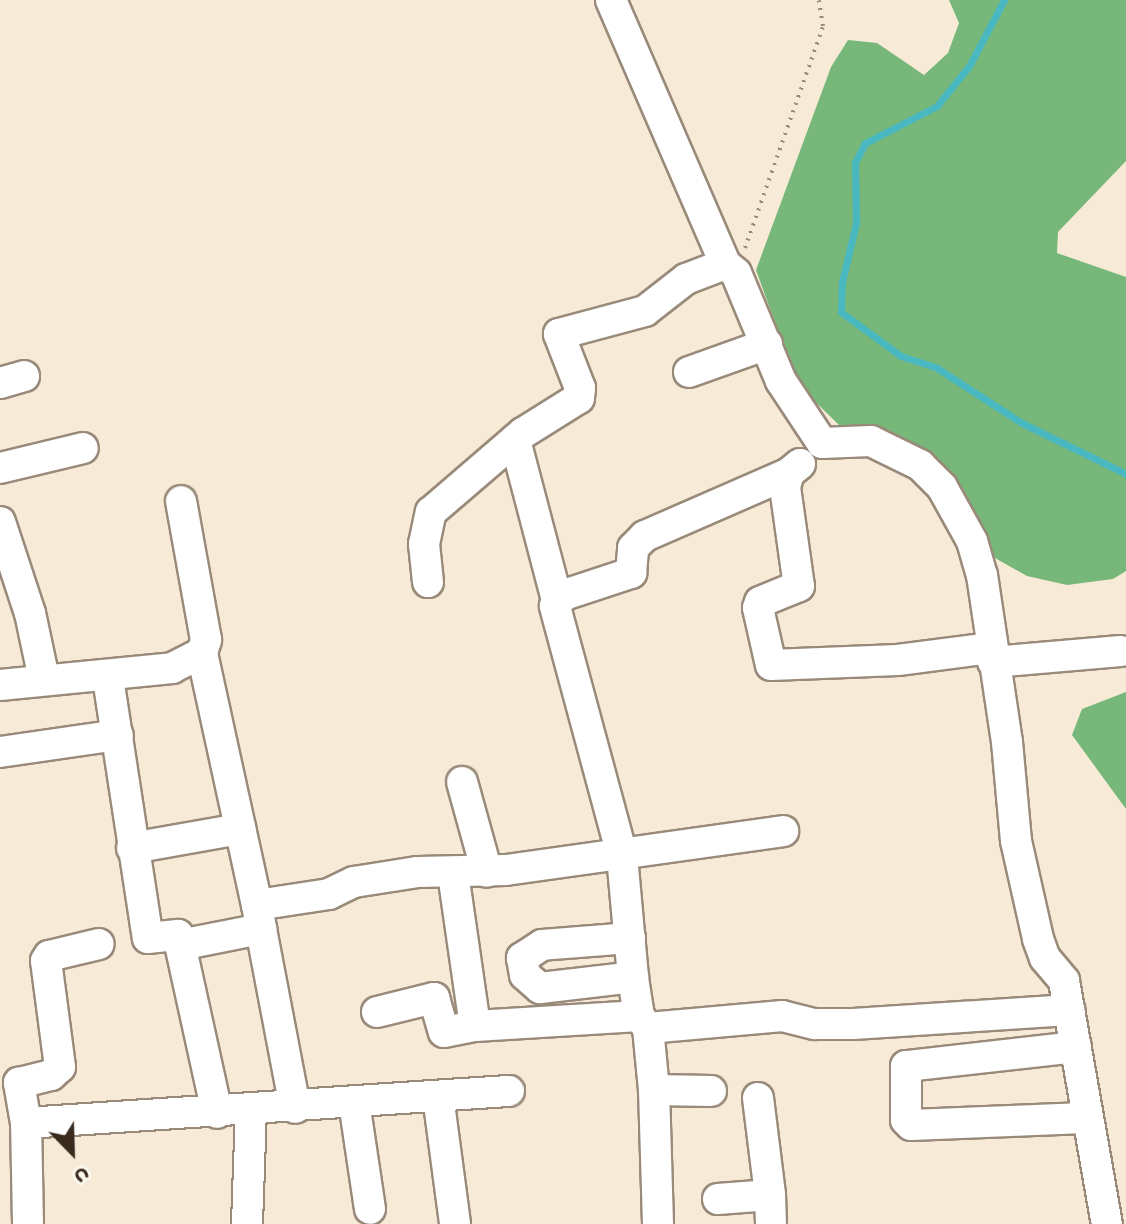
<!DOCTYPE html>
<html>
<head>
<meta charset="utf-8">
<style>
	body { margin:0 }
	#map { position:relative; width:1126px; height:1224px; overflow:hidden; background:#f7ebd7; font-family:"Gochi Hand",sans-serif }
	div>[style] { position:absolute }
	.forest>* { inset:0; background:#77b779 }
	.stream>* { height:7px; margin:-3.5px; padding:0 3.5px; transform-origin:3.5px; border-radius:3.5px; background:#49b8c1 }
	.path>* { height:4px; margin-top:-2px; transform-origin:0; background:repeating-linear-gradient(90deg,#998a7a 0 2px,transparent 0 8px) }
	.roads { filter:drop-shadow(2px 0 #998a7a) drop-shadow(-2px 0 #998a7a) drop-shadow(0 2px #998a7a) drop-shadow(0 -2px #998a7a) }
	.minor>* { height:30px; margin:-15px; padding:0 15px; transform-origin:15px; border-radius:15px; background:#fff }
	span { translate:-50% -50%; white-space:nowrap; text-align:center; line-height:1.15; -webkit-text-stroke:6px #fbf7ec; paint-order:stroke }
	.north { position:absolute; left:32px; top:1112px; width:80px; height:80px; -webkit-text-stroke:6px #fbf7ec; paint-order:stroke; rotate:157deg; font-size:22px; font-weight:700; line-height:32px; text-align:center; color:#3b2a1e }
	.north::after { content:''; display:block; margin:auto; width:28px; height:36px; background:#3b2a1e; clip-path:polygon(50% 0,100% 100%,50% 72%,0 100%) }
</style>
</head>
<body>
<div id="map">
	<div class="forest">
		<i style="clip-path:polygon(949px 0,1126px 0,1126px 161px,1058px 232px,1057px 253px,1126px 277px,1126px 571px,1113px 579px,1067px 585px,1027px 576px,995px 558px,945px 473px,890px 436px,840px 426px,797px 384px,756px 270px,831px 67px,848px 40px,877px 43px,924px 75px,948px 53px,959px 23px)"></i>
		<i style="clip-path:polygon(1126px 692px,1126px 809px,1072px 735px,1082px 709px)"></i>
	</div>
	<div class="stream">
		<i style="left:1004px;top:0;width:75px;rotate:117.9deg"></i>
		<i style="left:969px;top:66px;width:51px;rotate:128.7deg"></i>
		<i style="left:937px;top:106px;width:81px;rotate:152.8deg"></i>
		<i style="left:865px;top:143px;width:22px;rotate:117deg"></i>
		<i style="left:855px;top:163px;width:60px;rotate:89deg"></i>
		<i style="left:856px;top:223px;width:61px;rotate:103.3deg"></i>
		<i style="left:842px;top:282px;width:30px;rotate:92deg"></i>
		<i style="left:841px;top:312px;width:74px;rotate:36.3deg"></i>
		<i style="left:901px;top:356px;width:38px;rotate:18deg"></i>
		<i style="left:937px;top:368px;width:99px;rotate:33deg"></i>
		<i style="left:1020px;top:422px;width:118px;rotate:26.1deg"></i>
	</div>
	<div class="path">
		<i style="left:745px;top:248px;width:235px;rotate:-70.6deg"></i>
		<i style="left:823px;top:26px;width:26px;rotate:-99deg"></i>
	</div>
	<div class="roads">
		<div class="minor">
			<i style="left:611px;top:0;width:288px;rotate:66.6deg"></i>
			<i style="left:725px;top:264px;width:14px;rotate:39deg"></i>
			<i style="left:736px;top:273px;width:117px;rotate:67.4deg"></i>
			<i style="left:781px;top:381px;width:74px;rotate:56.5deg"></i>
			<i style="left:822px;top:443px;width:49px;rotate:-2.3deg"></i>
			<i style="left:871px;top:441px;width:55px;rotate:26.1deg"></i>
			<i style="left:920px;top:465px;width:31px;rotate:45deg"></i>
			<i style="left:942px;top:487px;width:62px;rotate:60.9deg"></i>
			<i style="left:972px;top:541px;width:35px;rotate:74deg"></i>
			<i style="left:982px;top:575px;width:169px;rotate:81.5deg"></i>
			<i style="left:1007px;top:742px;width:99px;rotate:84.8deg"></i>
			<i style="left:1016px;top:841px;width:100px;rotate:77.3deg"></i>
			<i style="left:1038px;top:939px;width:20px;rotate:70deg"></i>
			<i style="left:1045px;top:958px;width:30px;rotate:50deg"></i>
			<i style="left:1064px;top:981px;width:247px;rotate:80deg"></i>
			<i style="left:689px;top:372px;width:83px;rotate:-19.7deg"></i>
			<i style="left:0;top:383px;width:25px;rotate:-16deg"></i>
			<i style="left:515px;top:440px;width:165px;rotate:75.3deg"></i>
			<i style="left:800px;top:464px;width:14px;rotate:141deg"></i>
			<i style="left:789px;top:473px;width:15px;rotate:106deg"></i>
			<i style="left:785px;top:487px;width:100px;rotate:82deg"></i>
			<i style="left:799px;top:586px;width:42px;rotate:157.7deg"></i>
			<i style="left:760px;top:602px;width:6px;rotate:108deg"></i>
			<i style="left:758px;top:608px;width:58px;rotate:77.2deg"></i>
			<i style="left:771px;top:665px;width:127px;rotate:-2.3deg"></i>
			<i style="left:898px;top:660px;width:94px;rotate:-7.4deg"></i>
			<i style="left:0;top:468px;width:85px;rotate:-13.5deg"></i>
			<i style="left:0;top:522px;width:96px;rotate:71.8deg"></i>
			<i style="left:30px;top:613px;width:67px;rotate:78deg"></i>
			<i style="left:428px;top:582px;width:38px;rotate:-96deg"></i>
			<i style="left:424px;top:544px;width:33px;rotate:-78deg"></i>
			<i style="left:431px;top:512px;width:121px;rotate:-40.7deg"></i>
			<i style="left:523px;top:433px;width:66px;rotate:-32deg"></i>
			<i style="left:579px;top:398px;width:10px;rotate:-84deg"></i>
			<i style="left:580px;top:388px;width:58px;rotate:-111.3deg"></i>
			<i style="left:559px;top:334px;width:89px;rotate:-15deg"></i>
			<i style="left:645px;top:311px;width:52px;rotate:-38deg"></i>
			<i style="left:686px;top:279px;width:42px;rotate:-21deg"></i>
			<i style="left:202px;top:653px;width:258px;rotate:77.7deg"></i>
			<i style="left:993px;top:662px;width:128px;rotate:-4.9deg"></i>
			<i style="left:108px;top:678px;width:263px;rotate:81.3deg"></i>
			<i style="left:148px;top:938px;width:30px;rotate:-6deg"></i>
			<i style="left:178px;top:935px;width:182px;rotate:77.6deg"></i>
			<i style="left:0;top:685px;width:173px;rotate:-5.6deg"></i>
			<i style="left:172px;top:668px;width:34px;rotate:-27deg"></i>
			<i style="left:202px;top:653px;width:14px;rotate:-73deg"></i>
			<i style="left:206px;top:640px;width:141px;rotate:-100.2deg"></i>
			<i style="left:0;top:752px;width:119px;rotate:-8.2deg"></i>
			<i style="left:462px;top:782px;width:93px;rotate:74.5deg"></i>
			<i style="left:132px;top:848px;width:110px;rotate:-10deg"></i>
			<i style="left:261px;top:929px;width:182px;rotate:79.2deg"></i>
			<i style="left:630px;top:938px;width:88px;rotate:175.5deg"></i>
			<i style="left:542px;top:945px;width:24px;rotate:147deg"></i>
			<i style="left:522px;top:958px;width:17px;rotate:80deg"></i>
			<i style="left:525px;top:975px;width:20px;rotate:41deg"></i>
			<i style="left:540px;top:988px;width:94px;rotate:-6.7deg"></i>
			<i style="left:180px;top:945px;width:83px;rotate:-11.2deg"></i>
			<i style="left:261px;top:929px;width:24px;rotate:-99deg"></i>
			<i style="left:257px;top:905px;width:73px;rotate:-8.7deg"></i>
			<i style="left:329px;top:894px;width:28px;rotate:-26deg"></i>
			<i style="left:354px;top:882px;width:65px;rotate:-8.9deg"></i>
			<i style="left:418px;top:872px;width:88px;rotate:-1.3deg"></i>
			<i style="left:506px;top:870px;width:280px;rotate:-8deg"></i>
			<i style="left:377px;top:1012px;width:59px;rotate:-13.8deg"></i>
			<i style="left:434px;top:998px;width:35px;rotate:74deg"></i>
			<i style="left:444px;top:1032px;width:32px;rotate:-11deg"></i>
			<i style="left:475px;top:1026px;width:155px;rotate:-98.2deg"></i>
			<i style="left:475px;top:1026px;width:164px;rotate:-3.5deg"></i>
			<i style="left:648px;top:1028px;width:135px;rotate:-5.1deg"></i>
			<i style="left:782px;top:1016px;width:34px;rotate:14deg"></i>
			<i style="left:815px;top:1024px;width:38px"></i>
			<i style="left:853px;top:1024px;width:217px;rotate:-3.7deg"></i>
			<i style="left:1076px;top:1047px;width:171px;rotate:173.6deg"></i>
			<i style="left:906px;top:1066px;width:54px;rotate:90deg"></i>
			<i style="left:906px;top:1120px;width:7px;rotate:45deg"></i>
			<i style="left:911px;top:1125px;width:174px;rotate:-2.3deg"></i>
			<i style="left:654px;top:1090px;width:57px;rotate:1deg"></i>
			<i style="left:438px;top:1096px;width:129px;rotate:82.4deg"></i>
			<i style="left:758px;top:1098px;width:98px;rotate:82.9deg"></i>
			<i style="left:354px;top:1102px;width:108px;rotate:81.5deg"></i>
			<i style="left:26px;top:1123px;width:484px;rotate:-3.8deg"></i>
			<i style="left:718px;top:1199px;width:52px;rotate:-4.4deg"></i>
			<i style="left:770px;top:1195px;width:29px;rotate:88deg"></i>
			<i style="left:28px;top:1224px;width:101px;rotate:-91.1deg"></i>
			<i style="left:26px;top:1123px;width:41px;rotate:-99.9deg"></i>
			<i style="left:19px;top:1083px;width:33px;rotate:-14deg"></i>
			<i style="left:51px;top:1075px;width:12px;rotate:-42deg"></i>
			<i style="left:60px;top:1067px;width:107px;rotate:-97.5deg"></i>
			<i style="left:46px;top:961px;width:6px;rotate:-59deg"></i>
			<i style="left:49px;top:956px;width:51px;rotate:-13.5deg"></i>
			<i style="left:247px;top:1224px;width:112px;rotate:-88deg"></i>
			<i style="left:658px;top:1224px;width:134px;rotate:-91.7deg"></i>
			<i style="left:654px;top:1090px;width:62px;rotate:-95.5deg"></i>
			<i style="left:648px;top:1028px;width:15px;rotate:-127deg"></i>
			<i style="left:639px;top:1016px;width:39px;rotate:-99deg"></i>
			<i style="left:633px;top:977px;width:122px;rotate:-95.2deg"></i>
			<i style="left:622px;top:855px;width:258px;rotate:-105.1deg"></i>
			<i style="left:555px;top:606px;width:14px;rotate:-51deg"></i>
			<i style="left:564px;top:595px;width:71px;rotate:-18.2deg"></i>
			<i style="left:631px;top:573px;width:25px;rotate:-85deg"></i>
			<i style="left:633px;top:548px;width:17px;rotate:-45deg"></i>
			<i style="left:645px;top:536px;width:157px;rotate:-23.6deg"></i>
		</div>
	</div>
	<div class="north">U</div>
</div>
</body>
</html>
